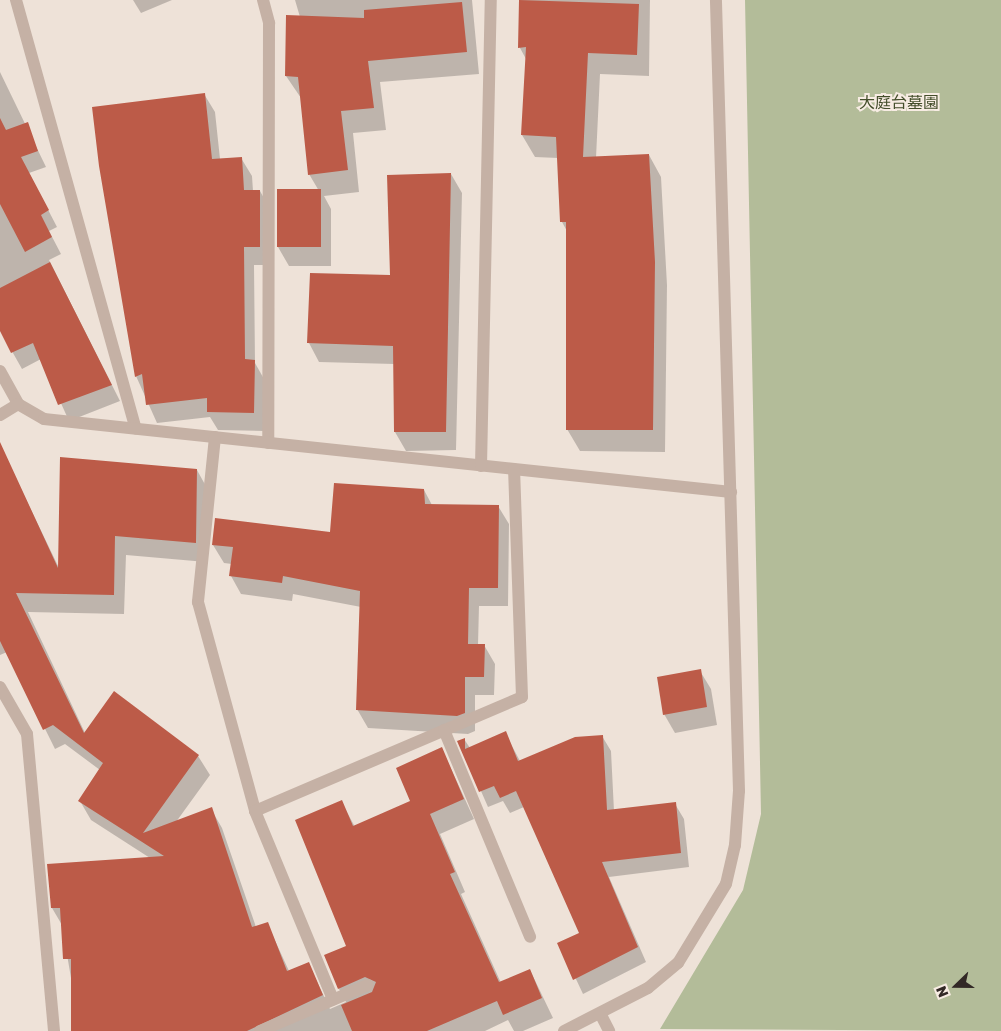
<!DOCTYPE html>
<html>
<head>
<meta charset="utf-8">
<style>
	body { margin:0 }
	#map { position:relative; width:1001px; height:1031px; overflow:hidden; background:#eee2d8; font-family:"Golos Text","Noto Sans JP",sans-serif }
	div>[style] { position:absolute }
	.green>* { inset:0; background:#b3bc99 }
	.shadow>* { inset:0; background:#0003 }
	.building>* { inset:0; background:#bc5b48 }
	.service>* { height:12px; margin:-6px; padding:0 6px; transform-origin:6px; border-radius:6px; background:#c5b1a5 }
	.minor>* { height:12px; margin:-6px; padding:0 6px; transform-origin:6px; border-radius:6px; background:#c5b1a5 }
	.tertiary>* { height:12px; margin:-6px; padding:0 6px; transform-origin:6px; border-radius:6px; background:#c5b1a5 }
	span { translate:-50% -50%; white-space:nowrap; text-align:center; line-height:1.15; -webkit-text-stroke:4px #f7ece3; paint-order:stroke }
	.park-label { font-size:16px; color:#444e2b }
	.north { position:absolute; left:931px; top:961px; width:50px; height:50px; -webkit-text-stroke:4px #f7ece3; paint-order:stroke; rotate:248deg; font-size:14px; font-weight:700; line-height:20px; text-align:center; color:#322826 }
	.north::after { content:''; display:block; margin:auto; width:18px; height:22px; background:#322826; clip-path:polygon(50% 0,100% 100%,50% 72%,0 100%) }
</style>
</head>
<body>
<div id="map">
	<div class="green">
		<i style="clip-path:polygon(745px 0,1001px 0,1001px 1031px,660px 1029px,743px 890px,761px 814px)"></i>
	</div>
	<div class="shadow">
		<i style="clip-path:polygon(133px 0,172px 0,141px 13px)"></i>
		<i style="clip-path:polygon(295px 0,472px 0,479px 74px,380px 82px,386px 130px,353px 133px,359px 192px,324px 196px,331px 209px,331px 266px,289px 266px,278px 247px,278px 191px,319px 191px,309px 174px,301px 98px,286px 76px,300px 17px)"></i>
		<i style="clip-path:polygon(520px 0,650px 0,649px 76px,600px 74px,596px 158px,649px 155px,661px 177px,667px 285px,665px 452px,580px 451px,567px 429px,568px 233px,562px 222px,558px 158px,535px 157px,522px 135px,526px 59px,520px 48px)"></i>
		<i style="clip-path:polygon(0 72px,46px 167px,29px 173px,57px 227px,49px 231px,61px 254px,49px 260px,120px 401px,69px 421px,41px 359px,22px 369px,0 330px)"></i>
		<i style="clip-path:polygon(204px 94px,215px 112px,220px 159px,241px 158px,252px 176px,253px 191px,260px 191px,270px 209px,270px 265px,254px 265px,255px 363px,264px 379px,264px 431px,218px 430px,210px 417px,157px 423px,136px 376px)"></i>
		<i style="clip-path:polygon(451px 174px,462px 193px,456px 450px,406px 451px,395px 432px,394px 364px,319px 362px,309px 343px,391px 277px)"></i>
		<i style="clip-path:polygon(8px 462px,59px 568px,197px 470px,208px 490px,206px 562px,126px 555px,124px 614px,28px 612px,85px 733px,198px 756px,210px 775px,176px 822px,211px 809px,222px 828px,256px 927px,267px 923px,289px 971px,308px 963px,330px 1009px,346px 1002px,339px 989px,347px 947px,341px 801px,355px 827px,412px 802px,442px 749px,474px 819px,440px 834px,465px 892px,461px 894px,501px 983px,530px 970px,553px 1018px,523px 1031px,514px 1031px,508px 1020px,485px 1031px,80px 1031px,62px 925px,52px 908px,150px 858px,91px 820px,80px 801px,100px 770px,65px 744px,55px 749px,7px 652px,0 655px,0 466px)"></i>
		<i style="clip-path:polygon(424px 490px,432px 505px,498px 506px,509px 524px,508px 606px,479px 606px,478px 645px,484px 645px,495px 664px,494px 695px,475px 695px,475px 731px,468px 734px,368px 728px,357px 709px,361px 607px,293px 594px,292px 601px,241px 594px,231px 576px,232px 564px,224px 563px,213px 545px,331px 534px)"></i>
		<i style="clip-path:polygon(700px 671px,711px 689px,717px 725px,675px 733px,664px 714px)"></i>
		<i style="clip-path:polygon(505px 733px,520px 761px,602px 736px,611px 751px,614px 811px,675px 804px,684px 819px,689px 867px,609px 877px,646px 962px,583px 994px,559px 943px,581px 934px,524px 807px,510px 813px,503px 801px,488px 807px,459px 741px,464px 739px,470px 748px)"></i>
	</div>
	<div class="building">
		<i style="clip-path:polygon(519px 0,639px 4px,637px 55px,588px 53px,583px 157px,649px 154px,655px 262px,653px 430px,566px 430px,566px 222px,560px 222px,556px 137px,521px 135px,526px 47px,518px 48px)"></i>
		<i style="clip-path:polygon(462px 2px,467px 52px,368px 61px,374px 108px,341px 111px,348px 170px,308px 175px,298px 77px,285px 76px,286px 15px,364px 18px,364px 10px)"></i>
		<i style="clip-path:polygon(205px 93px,212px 159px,242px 157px,244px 190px,260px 190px,260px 247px,244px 247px,245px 359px,255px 360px,254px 413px,207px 412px,207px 398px,146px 405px,142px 374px,135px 377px,99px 166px,92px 107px)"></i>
		<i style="clip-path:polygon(0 118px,6px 130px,28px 122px,38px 151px,21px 157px,49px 210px,41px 215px,52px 237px,25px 252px,0 204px)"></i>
		<i style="clip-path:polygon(451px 173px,446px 432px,394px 432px,393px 346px,307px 343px,310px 273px,390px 275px,387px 175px)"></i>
		<i style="clip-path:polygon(277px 189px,321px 189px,321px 247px,277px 247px)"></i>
		<i style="clip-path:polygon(50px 262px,112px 385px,58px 405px,33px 343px,11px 353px,0 331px,0 288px)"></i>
		<i style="clip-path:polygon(0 442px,58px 568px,60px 457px,197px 469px,196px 543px,115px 536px,114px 595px,16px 593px,84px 733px,114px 691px,199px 755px,143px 833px,212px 807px,252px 927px,268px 922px,287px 971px,309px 962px,323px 995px,247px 1031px,71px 1031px,71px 959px,63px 959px,60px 908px,51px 908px,47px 864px,164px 856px,78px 801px,103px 763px,53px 725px,43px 730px,0 641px)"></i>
		<i style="clip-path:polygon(334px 483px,424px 489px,425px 504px,499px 505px,498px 588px,469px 588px,468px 644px,485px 644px,484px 677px,465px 677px,465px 713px,457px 716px,356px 710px,360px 591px,283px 576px,282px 583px,229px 576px,233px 547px,212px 545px,215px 518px,330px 532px)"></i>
		<i style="clip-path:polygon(701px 669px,707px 707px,663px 715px,657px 677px)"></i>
		<i style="clip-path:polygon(506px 731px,518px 761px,575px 737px,603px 735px,607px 810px,676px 802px,681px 853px,602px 862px,638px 947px,573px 980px,557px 943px,579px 933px,516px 791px,500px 798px,494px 786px,479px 792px,457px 741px,465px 738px,465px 749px)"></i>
		<i style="clip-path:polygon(442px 747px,464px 799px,430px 814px,455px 872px,450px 874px,499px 982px,530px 969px,542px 998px,503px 1015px,497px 1001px,427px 1031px,352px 1031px,341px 1005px,372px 992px,376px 982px,365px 977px,338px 989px,324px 955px,346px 946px,295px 820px,342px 800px,353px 826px,410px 801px,396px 768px)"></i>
	</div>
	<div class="service">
		<i style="left:0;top:687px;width:54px;rotate:60.1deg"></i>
		<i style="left:27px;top:734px;width:298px;rotate:84.8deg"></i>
	</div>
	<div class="minor">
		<i style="left:16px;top:0;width:445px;rotate:74.4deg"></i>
		<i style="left:263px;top:0;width:24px;rotate:75deg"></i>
		<i style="left:269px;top:23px;width:420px;rotate:90.1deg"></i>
		<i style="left:0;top:371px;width:38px;rotate:61deg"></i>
		<i style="left:18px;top:404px;width:30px;rotate:30deg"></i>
		<i style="left:44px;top:419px;width:691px;rotate:6.07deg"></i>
		<i style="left:0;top:415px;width:21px;rotate:-31deg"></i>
		<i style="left:215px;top:437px;width:166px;rotate:95.9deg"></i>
		<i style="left:198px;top:602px;width:217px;rotate:74.7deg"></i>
		<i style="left:255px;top:811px;width:290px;rotate:-23.1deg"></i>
		<i style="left:522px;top:697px;width:228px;rotate:-92deg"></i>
		<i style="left:481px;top:466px;width:466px;rotate:-88.8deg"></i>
		<i style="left:444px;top:730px;width:224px;rotate:67.4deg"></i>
		<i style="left:255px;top:811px;width:204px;rotate:67.5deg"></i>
		<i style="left:601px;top:1015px;width:18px;rotate:63deg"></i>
		<i style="left:260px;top:1031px;width:117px;rotate:-23.1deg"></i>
	</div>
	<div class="tertiary">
		<i style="left:564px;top:1031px;width:94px;rotate:-27.1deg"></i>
		<i style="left:648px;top:988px;width:39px;rotate:-40deg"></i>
		<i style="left:678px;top:963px;width:92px;rotate:-58.7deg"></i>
		<i style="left:726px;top:884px;width:40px;rotate:-77deg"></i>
		<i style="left:735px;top:845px;width:54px;rotate:-85.8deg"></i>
		<i style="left:739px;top:791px;width:791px;rotate:-91.67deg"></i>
	</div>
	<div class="park-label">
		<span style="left:899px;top:102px">大庭台墓園</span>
	</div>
	<div class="north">N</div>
</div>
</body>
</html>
